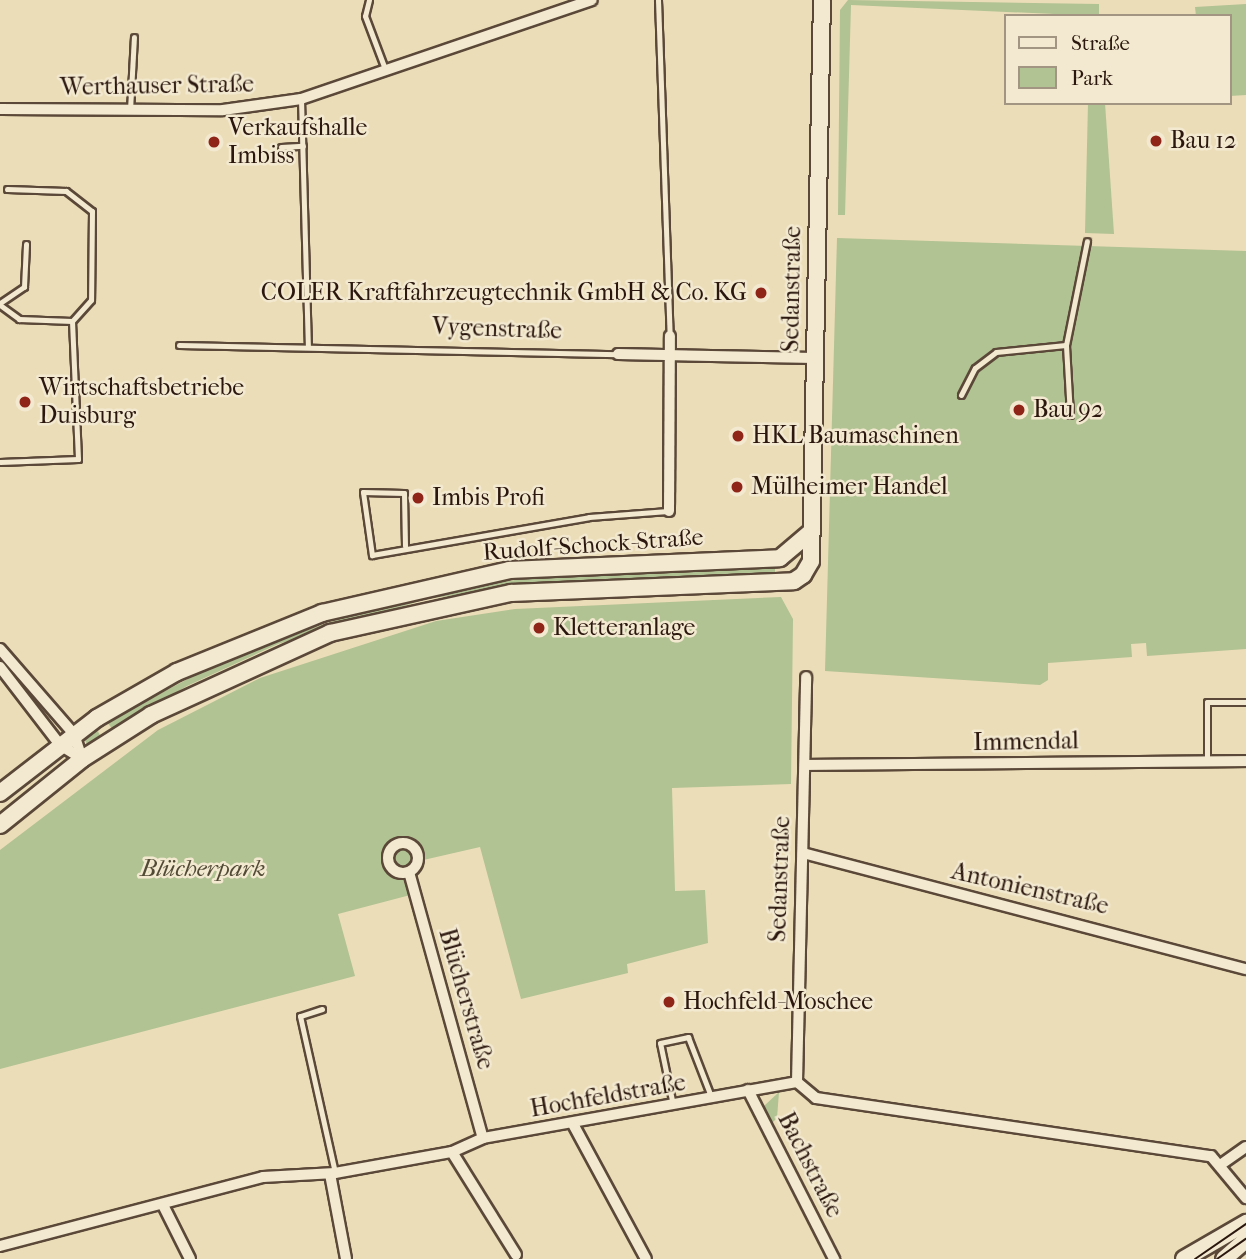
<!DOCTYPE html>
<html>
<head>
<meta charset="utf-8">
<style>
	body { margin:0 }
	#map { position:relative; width:1246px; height:1259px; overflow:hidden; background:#ebddb7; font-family:"IM FELL French Canon",serif }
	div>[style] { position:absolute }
	.green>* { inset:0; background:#b1c293 }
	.round { border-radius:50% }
	.roads { filter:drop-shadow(2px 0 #5b4838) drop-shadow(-2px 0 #5b4838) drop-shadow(0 2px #5b4838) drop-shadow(0 -2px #5b4838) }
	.lane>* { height:5px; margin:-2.5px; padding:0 2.5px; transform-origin:2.5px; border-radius:2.5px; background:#f2e9d0 }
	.street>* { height:10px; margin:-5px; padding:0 5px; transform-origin:5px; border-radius:5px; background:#f2e9d0 }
	.street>.ring { margin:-5px; padding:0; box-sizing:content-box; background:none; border:10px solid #f2e9d0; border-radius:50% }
	.secondary>* { height:16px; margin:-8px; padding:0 8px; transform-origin:8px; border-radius:8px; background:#f2e9d0 }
	.tram>* { height:2px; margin:-1px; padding:0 1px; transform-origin:1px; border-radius:1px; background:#2b170e }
	.dots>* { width:19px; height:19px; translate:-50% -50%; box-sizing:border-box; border:4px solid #f2e9d0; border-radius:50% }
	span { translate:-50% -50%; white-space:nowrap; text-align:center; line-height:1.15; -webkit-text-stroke:5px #f2e9d0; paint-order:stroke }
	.street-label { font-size:24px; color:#2b170e }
	.poi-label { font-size:24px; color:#2b170e }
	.left { translate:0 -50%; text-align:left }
	.right { translate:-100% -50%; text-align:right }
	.park-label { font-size:24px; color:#534a36; font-style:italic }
	.legend { position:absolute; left:1004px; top:14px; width:228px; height:91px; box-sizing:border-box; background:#f2e9d0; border:2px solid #a29582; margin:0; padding:9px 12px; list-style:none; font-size:21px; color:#2b170e }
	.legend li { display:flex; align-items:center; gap:14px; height:35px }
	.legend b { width:35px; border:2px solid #a29582 }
</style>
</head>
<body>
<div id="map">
	<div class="green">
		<i style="clip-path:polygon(848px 0,1099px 4px,1099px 16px,851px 5px,845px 215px,838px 215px,840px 10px)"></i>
		<i style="clip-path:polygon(1246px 4px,1246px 95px,1230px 96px,1230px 16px,1196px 16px,1195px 7px)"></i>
		<i style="clip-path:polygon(1088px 103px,1105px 103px,1114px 234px,1085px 233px)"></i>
		<i style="clip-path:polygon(837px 238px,1246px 251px,1246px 649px,1147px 656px,1146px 643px,1131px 644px,1132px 657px,1048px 663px,1048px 680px,1040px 685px,825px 671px)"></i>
		<i style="clip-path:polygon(775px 566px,775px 573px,549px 582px,427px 599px,278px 644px,187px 686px,113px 730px,107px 722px,227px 658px,382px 604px,548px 574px)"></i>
		<i style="clip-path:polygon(781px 597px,793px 619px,791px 784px,672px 788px,675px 891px,705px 890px,708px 943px,627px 964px,628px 973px,521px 999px,480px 847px,419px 861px,417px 850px,401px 842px,392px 847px,388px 862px,409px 872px,414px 894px,338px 914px,355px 976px,0 1069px,0 850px,158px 730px,260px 678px,436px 621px,515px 609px)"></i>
		<i class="round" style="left:84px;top:729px;width:16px;height:16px"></i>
		<i class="round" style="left:393px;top:848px;width:20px;height:20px"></i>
		<i style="clip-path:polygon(779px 1092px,777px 1118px,772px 1123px,764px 1106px)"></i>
	</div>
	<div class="roads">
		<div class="lane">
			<i style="left:369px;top:0;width:16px;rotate:104deg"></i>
			<i style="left:365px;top:16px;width:57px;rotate:69.3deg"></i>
			<i style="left:658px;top:0;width:336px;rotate:88deg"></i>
			<i style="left:301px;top:99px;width:248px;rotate:88.4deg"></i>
			<i style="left:130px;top:110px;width:73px;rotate:-86.9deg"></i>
			<i style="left:281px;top:147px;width:22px;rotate:-3deg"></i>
			<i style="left:7px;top:189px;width:59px;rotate:1.9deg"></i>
			<i style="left:66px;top:191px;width:33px;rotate:38deg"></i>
			<i style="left:92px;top:211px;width:89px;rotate:90.6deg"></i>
			<i style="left:91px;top:300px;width:28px;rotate:132deg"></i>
			<i style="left:0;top:303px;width:29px;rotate:-34deg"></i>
			<i style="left:24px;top:287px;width:43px;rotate:-87.3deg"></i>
			<i style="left:0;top:305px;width:24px;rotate:36deg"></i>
			<i style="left:19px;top:319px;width:53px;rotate:2.2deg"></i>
			<i style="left:72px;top:321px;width:138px;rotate:87.5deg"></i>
			<i style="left:78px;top:459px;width:78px;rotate:177.8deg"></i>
			<i style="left:179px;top:345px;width:439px;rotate:1.2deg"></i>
			<i style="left:961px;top:395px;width:30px;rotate:-63deg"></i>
			<i style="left:975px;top:368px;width:26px;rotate:-37deg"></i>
			<i style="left:996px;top:352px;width:70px;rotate:-5.7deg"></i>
			<i style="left:1070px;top:415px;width:70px;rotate:-93.3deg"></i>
			<i style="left:1066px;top:345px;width:106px;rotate:-78.6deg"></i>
			<i style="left:405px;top:546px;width:53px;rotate:-91.1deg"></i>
			<i style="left:404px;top:493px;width:41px;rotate:-178.6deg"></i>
			<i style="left:363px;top:492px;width:64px;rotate:81.9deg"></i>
			<i style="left:372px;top:555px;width:220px;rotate:-9.9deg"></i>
			<i style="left:589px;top:517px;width:79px;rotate:-4.3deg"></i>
			<i style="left:1207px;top:761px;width:59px;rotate:-90deg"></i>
			<i style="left:1207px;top:702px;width:39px"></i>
			<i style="left:322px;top:1009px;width:23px;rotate:162deg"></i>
			<i style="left:300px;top:1016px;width:161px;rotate:77.4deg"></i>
			<i style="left:673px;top:1105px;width:63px;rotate:-101.8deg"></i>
			<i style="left:660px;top:1043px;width:29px;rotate:-12deg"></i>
			<i style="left:688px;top:1037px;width:66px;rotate:68.8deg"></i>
		</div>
		<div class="street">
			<i style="left:0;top:109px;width:223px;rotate:0.3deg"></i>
			<i style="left:223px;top:110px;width:79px;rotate:-8deg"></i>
			<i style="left:301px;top:99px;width:307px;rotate:-18.8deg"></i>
			<i style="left:618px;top:354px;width:196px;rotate:1.2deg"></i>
			<i style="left:669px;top:511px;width:175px;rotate:-89.7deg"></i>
			<i style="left:0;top:649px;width:113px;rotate:49deg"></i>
			<i style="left:74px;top:734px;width:26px;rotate:72deg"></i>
			<i style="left:0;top:667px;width:98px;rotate:52.4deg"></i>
			<i style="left:60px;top:745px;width:26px;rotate:32deg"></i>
			<i style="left:806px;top:765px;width:440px;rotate:-0.5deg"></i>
			<i class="ring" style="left:388px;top:843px;width:20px;height:20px"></i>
			<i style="left:803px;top:853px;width:458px;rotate:14.7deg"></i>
			<i style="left:409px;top:872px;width:276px;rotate:74.5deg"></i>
			<i style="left:797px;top:1082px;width:25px;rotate:40deg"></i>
			<i style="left:816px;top:1098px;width:399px;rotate:8.4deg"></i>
			<i style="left:1211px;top:1156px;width:55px;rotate:50.2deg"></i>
			<i style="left:797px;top:1082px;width:405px;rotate:-88.7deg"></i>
			<i style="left:748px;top:1090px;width:190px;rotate:63deg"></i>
			<i style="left:573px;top:1124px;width:153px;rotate:61.6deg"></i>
			<i style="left:452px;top:1152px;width:121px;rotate:58.1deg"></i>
			<i style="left:1223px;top:1163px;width:28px;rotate:-35deg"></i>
			<i style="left:330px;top:1174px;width:86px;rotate:79.3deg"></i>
			<i style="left:164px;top:1207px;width:58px;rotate:63.4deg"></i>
			<i style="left:0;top:1246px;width:272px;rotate:-14.7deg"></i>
			<i style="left:263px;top:1177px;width:72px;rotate:-3.2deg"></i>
			<i style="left:335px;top:1173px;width:119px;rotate:-10.2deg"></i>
			<i style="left:452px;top:1152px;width:34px;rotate:-24deg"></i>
			<i style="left:483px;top:1138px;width:319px;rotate:-10.1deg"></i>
		</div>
		<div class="secondary">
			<i style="left:0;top:793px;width:123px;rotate:-37.7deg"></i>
			<i style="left:97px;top:718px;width:92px;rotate:-29.9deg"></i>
			<i style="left:177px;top:672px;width:157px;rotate:-22.1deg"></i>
			<i style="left:322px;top:613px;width:192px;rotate:-12.9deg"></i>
			<i style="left:509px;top:570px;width:271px;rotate:-2.5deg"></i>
			<i style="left:780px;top:558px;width:42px;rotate:-40.2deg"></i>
			<i style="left:0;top:825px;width:105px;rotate:-38.8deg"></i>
			<i style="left:82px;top:759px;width:82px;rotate:-32.5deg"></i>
			<i style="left:151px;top:715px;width:197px;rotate:-24.6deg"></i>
			<i style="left:330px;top:633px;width:185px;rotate:-12.5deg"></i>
			<i style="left:511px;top:593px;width:283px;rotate:-2.4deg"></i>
			<i style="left:794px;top:581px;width:11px;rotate:-34deg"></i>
			<i style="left:803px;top:575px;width:16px;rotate:-60deg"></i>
			<i style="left:811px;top:561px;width:561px;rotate:-88.88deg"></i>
			<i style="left:1184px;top:1259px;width:72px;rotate:-30.1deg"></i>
			<i style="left:1224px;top:1259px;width:29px;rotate:-41deg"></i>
		</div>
	</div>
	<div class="tram">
		<i style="left:1195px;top:1259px;width:62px;rotate:-34.5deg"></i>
		<i style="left:1217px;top:1259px;width:35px;rotate:-35deg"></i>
	</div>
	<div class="dots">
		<i style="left:1156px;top:141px;background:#8f2418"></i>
		<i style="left:214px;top:142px;background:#8f2418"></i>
		<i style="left:761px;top:293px;background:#8f2418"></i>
		<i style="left:25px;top:402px;background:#8f2418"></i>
		<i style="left:1019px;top:410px;background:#8f2418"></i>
		<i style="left:738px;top:436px;background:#8f2418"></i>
		<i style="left:737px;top:487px;background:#8f2418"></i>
		<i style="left:418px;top:498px;background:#8f2418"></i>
		<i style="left:539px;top:628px;background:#8f2418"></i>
		<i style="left:669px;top:1002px;background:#8f2418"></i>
	</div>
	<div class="street-label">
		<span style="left:157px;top:86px;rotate:-1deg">Werthauser Straße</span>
		<span style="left:792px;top:289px;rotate:-89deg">Sedanstraße</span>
		<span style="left:497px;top:329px;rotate:2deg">Vygenstraße</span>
		<span style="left:593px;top:545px;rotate:-4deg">Rudolf-Schock-Straße</span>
		<span style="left:1026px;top:742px;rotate:-1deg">Immendal</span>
		<span style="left:780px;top:879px;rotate:-88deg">Sedanstraße</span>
		<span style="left:1030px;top:889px;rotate:13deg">Antonienstraße</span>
		<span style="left:466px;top:999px;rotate:74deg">Blücherstraße</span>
		<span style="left:608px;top:1096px;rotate:-10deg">Hochfeldstraße</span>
		<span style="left:810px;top:1165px;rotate:63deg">Bachstraße</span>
	</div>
	<div class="poi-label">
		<span class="left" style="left:228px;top:142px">Verkaufshalle<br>Imbiss</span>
		<span class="left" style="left:1170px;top:141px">Bau 12</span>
		<span class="right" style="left:747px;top:293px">COLER Kraftfahrzeugtechnik GmbH &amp; Co. KG</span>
		<span class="left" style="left:39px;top:402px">Wirtschaftsbetriebe<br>Duisburg</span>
		<span class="left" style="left:1033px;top:410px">Bau 92</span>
		<span class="left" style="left:752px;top:436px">HKL Baumaschinen</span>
		<span class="left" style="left:751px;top:487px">Mülheimer Handel</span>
		<span class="left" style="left:432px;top:498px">Imbis Profi</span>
		<span class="left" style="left:553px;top:628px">Kletteranlage</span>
		<span class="left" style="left:683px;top:1002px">Hochfeld-Moschee</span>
	</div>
	<div class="park-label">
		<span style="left:203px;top:869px">Blücherpark</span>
	</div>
	<ul class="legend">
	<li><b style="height:9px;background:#f2e9d0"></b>Straße</li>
	<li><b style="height:19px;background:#b1c293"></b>Park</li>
	</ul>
</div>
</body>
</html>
